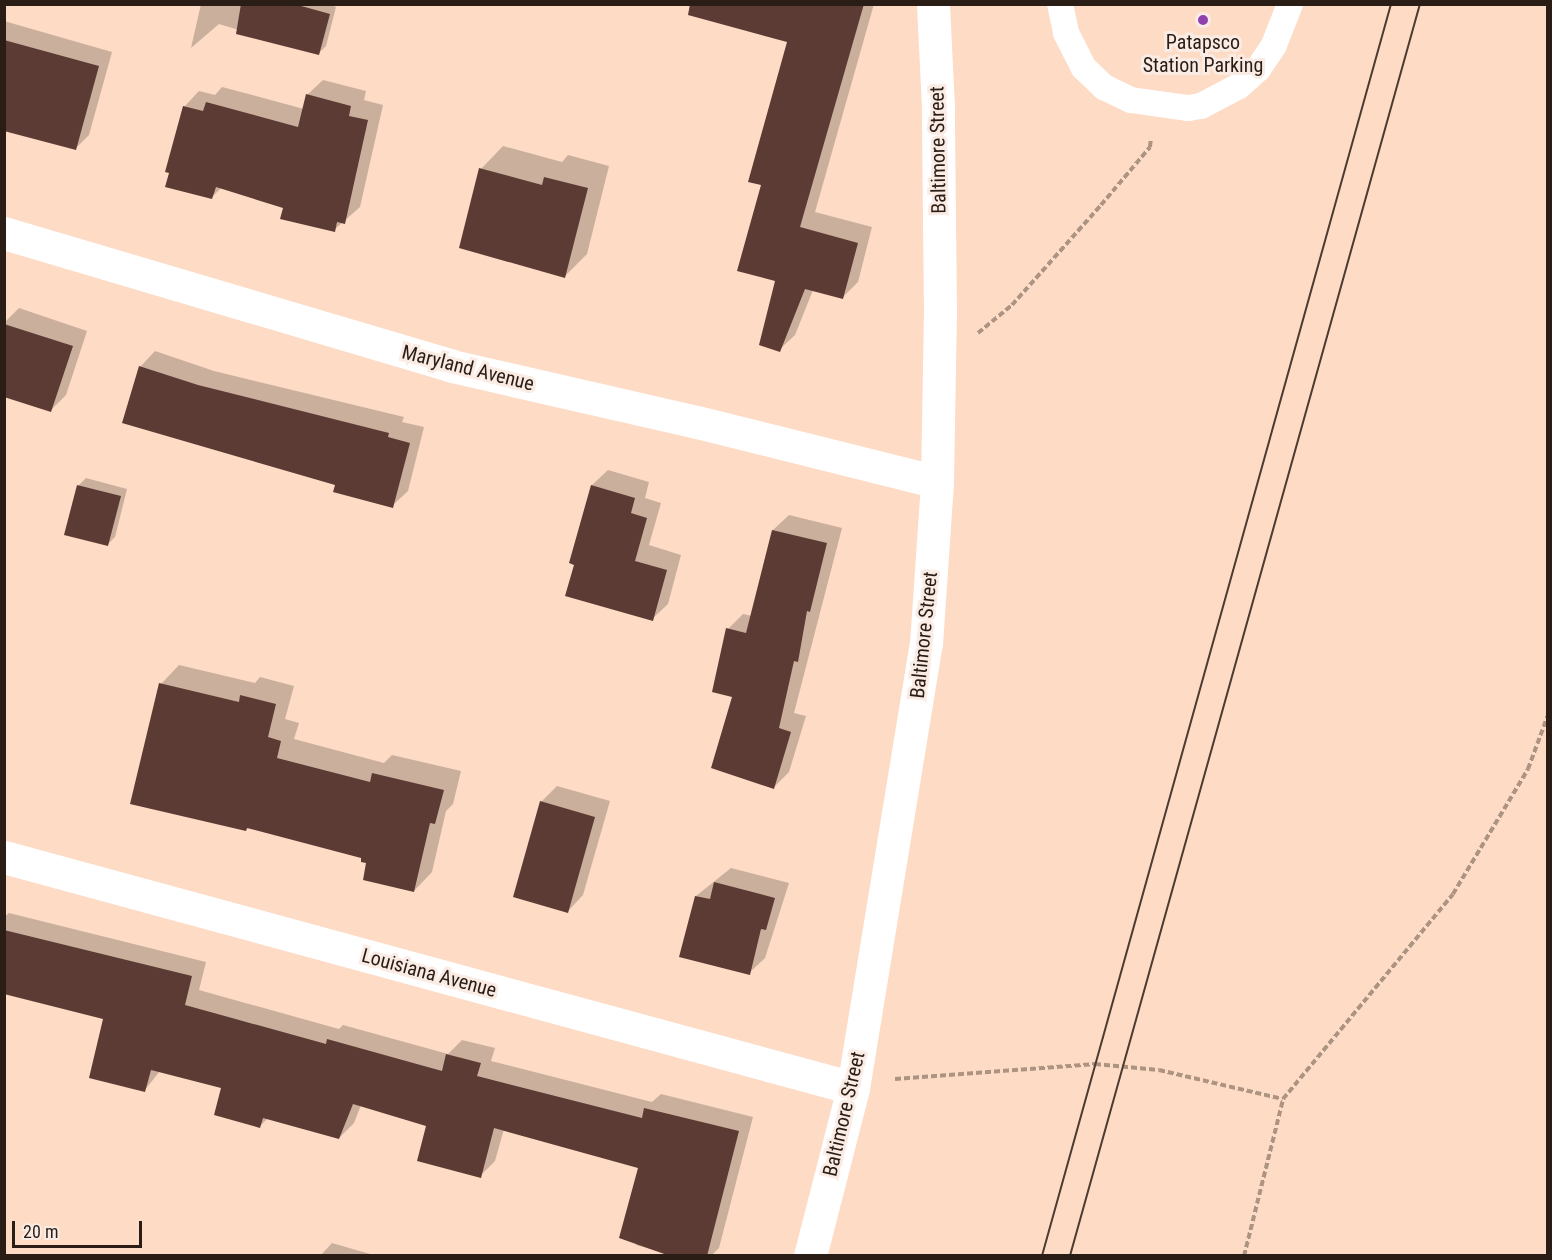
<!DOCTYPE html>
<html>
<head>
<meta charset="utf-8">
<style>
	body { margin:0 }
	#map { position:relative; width:1552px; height:1260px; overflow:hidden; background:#fddbc5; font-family:"Roboto Condensed",sans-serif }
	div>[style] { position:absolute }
	.shadow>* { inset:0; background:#0003 }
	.building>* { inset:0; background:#5b3b33 }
	.path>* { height:4px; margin-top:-2px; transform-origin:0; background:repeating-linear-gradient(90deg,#ad9382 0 6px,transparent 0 9px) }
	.service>* { height:26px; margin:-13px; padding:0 13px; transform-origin:13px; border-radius:13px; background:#fff }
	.minor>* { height:33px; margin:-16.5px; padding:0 16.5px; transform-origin:16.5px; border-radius:16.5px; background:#fff }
	.tram>* { height:1.5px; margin:-0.75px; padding:0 0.75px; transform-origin:0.75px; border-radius:0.75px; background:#4b3b31 }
	.dots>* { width:16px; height:16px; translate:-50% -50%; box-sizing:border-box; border:3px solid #faece4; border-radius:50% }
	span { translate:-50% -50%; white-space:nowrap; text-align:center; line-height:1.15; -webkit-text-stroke:6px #faece4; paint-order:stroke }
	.poi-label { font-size:20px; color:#291d15 }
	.street-label { font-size:20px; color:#291d15 }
	.frame { position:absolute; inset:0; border:6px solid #291d15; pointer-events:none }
	.scale { position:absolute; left:12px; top:1221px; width:130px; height:27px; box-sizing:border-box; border:3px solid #291d15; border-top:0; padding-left:8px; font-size:18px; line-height:21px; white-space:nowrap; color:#291d15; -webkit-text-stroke:4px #faece4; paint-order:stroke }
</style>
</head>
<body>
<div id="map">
	<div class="shadow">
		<i style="clip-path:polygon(201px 4px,329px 4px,336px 7px,326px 46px,318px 54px,219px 24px,191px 48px)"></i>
		<i style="clip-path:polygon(754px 4px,874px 4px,815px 212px,872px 227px,858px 282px,842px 298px,813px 290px,795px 335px,779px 350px,777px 280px,762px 184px,789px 41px)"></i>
		<i style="clip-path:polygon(4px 21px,112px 52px,89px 135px,76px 148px,4px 122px)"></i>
		<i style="clip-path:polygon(323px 80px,366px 91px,364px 100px,383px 105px,360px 207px,334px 230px,285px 207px,222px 187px,212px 197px,184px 107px,199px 91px,215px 95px,222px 87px,304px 109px,307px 95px)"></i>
		<i style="clip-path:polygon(503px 146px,562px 162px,568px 155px,609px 166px,587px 254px,564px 277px,481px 169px)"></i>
		<i style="clip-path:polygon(19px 308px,87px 331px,66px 395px,51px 410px,4px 395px,4px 323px)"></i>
		<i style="clip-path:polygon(155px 351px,214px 371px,404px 417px,402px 422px,424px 427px,408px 491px,392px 506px,337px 484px,140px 367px)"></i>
		<i style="clip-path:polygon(608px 470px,649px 482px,645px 498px,661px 503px,649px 545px,681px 555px,668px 604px,652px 619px,576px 564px,592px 485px)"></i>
		<i style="clip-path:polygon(86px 478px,127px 489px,115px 537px,107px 545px,79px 485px)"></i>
		<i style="clip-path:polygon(789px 515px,842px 528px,794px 713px,806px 716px,789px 772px,774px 787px,734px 696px,728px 629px,743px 614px,752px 616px,773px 530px)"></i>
		<i style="clip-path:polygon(179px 665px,255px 683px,260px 677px,294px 686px,285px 719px,299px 723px,294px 739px,384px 763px,392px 755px,461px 771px,453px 804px,446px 811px,432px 872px,414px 891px,363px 857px,249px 827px,246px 830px,161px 684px)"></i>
		<i style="clip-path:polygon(557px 786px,610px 801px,583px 895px,568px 911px,541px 802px)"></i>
		<i style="clip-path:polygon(731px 868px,789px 883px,765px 958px,749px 973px,696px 896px)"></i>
		<i style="clip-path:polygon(9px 913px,206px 962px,199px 990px,339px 1029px,343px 1025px,448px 1054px,462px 1040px,495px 1048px,491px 1061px,652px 1102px,661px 1094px,753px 1117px,719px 1248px,711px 1256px,676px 1256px,636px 1245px,640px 1166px,504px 1129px,495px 1161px,480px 1176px,428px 1125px,361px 1105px,354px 1123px,339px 1138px,268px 1118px,259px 1127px,223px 1087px,160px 1071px,144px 1091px,105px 1018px,4px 992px,4px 917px)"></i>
		<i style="clip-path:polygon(332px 1243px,377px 1256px,320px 1256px)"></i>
	</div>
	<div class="building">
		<i style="clip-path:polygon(241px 4px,294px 4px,330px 14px,319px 55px,236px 34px)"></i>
		<i style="clip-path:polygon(690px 4px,864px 4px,800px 227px,858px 243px,843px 299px,805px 289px,780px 352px,759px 345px,775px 281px,737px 271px,761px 185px,748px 182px,787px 42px,688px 15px)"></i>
		<i style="clip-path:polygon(4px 40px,99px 66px,76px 150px,4px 131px)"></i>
		<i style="clip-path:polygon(306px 94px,351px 106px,349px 116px,368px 120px,345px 224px,337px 222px,335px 232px,280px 219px,283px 208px,216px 187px,212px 199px,165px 187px,169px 173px,165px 172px,183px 106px,203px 111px,206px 102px,298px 127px)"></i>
		<i style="clip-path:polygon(479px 168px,542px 185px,544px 177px,588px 188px,565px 278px,459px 248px)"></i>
		<i style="clip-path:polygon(4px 324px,73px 346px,51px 412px,4px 397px)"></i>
		<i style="clip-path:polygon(139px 366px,198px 385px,389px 433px,388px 437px,410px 443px,393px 508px,333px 492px,335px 485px,122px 423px)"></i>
		<i style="clip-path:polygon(77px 485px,121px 496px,108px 546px,64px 535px)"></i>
		<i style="clip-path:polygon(591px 485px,635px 498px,631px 513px,647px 518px,635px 561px,667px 570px,653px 621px,565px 596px,574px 565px,569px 563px)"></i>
		<i style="clip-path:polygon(772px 530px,827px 543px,810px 612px,807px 611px,798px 662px,794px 661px,779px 728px,791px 732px,774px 789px,711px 768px,732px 697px,712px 692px,726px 628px,746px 633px)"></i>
		<i style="clip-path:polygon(159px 683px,239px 702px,240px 695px,276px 704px,268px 737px,281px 741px,277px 758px,370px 782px,372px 773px,444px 790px,435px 824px,430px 823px,414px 892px,363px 880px,366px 863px,361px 862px,361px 858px,247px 828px,246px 831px,130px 804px)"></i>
		<i style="clip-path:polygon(540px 801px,595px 817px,568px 913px,513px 897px)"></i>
		<i style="clip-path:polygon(714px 882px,775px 898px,766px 930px,761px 929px,750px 975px,679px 957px,695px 896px,710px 899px)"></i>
		<i style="clip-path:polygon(4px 930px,192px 976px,185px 1005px,326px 1044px,327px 1039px,442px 1071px,446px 1054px,481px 1063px,477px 1076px,642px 1118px,644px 1108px,739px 1131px,707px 1256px,670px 1256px,619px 1238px,638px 1168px,494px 1128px,481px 1178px,417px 1161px,426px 1126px,353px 1104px,339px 1139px,263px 1118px,260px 1128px,214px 1115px,221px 1088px,151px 1070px,145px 1092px,89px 1078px,103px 1019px,4px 994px)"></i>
	</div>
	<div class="path">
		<i style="left:978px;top:333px;width:44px;rotate:-39.5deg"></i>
		<i style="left:1012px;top:305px;width:134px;rotate:-48.3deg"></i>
		<i style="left:1101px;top:205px;width:76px;rotate:-49.8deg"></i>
		<i style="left:1150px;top:147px;width:9px;rotate:-84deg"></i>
		<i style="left:895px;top:1079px;width:201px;rotate:-4.3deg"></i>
		<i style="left:1095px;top:1064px;width:64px;rotate:5.4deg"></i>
		<i style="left:1159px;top:1070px;width:127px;rotate:13.2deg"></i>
		<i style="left:1244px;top:1256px;width:162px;rotate:-76deg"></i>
		<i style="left:1283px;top:1099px;width:266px;rotate:-50.3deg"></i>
		<i style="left:1453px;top:894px;width:146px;rotate:-59deg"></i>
		<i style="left:1528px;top:769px;width:58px;rotate:-69.7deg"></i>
	</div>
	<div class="service">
		<i style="left:1060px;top:4px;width:30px;rotate:78deg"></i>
		<i style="left:1066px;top:33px;width:39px;rotate:63deg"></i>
		<i style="left:1084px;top:68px;width:28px;rotate:44deg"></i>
		<i style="left:1104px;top:87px;width:30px;rotate:26deg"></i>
		<i style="left:1131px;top:100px;width:58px;rotate:8deg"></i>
		<i style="left:1188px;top:108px;width:13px;rotate:-9deg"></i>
		<i style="left:1201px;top:106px;width:43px;rotate:-27.8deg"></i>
		<i style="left:1239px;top:86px;width:25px;rotate:-42deg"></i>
		<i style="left:1258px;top:69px;width:29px;rotate:-56deg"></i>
		<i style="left:1274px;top:45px;width:44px;rotate:-68.7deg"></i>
	</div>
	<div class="minor">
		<i style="left:4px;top:233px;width:467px;rotate:16.5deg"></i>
		<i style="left:452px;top:366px;width:251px;rotate:12.9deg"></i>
		<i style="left:697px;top:422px;width:247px;rotate:14deg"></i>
		<i style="left:4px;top:857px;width:880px;rotate:15.22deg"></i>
		<i style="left:810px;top:1256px;width:173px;rotate:-75.6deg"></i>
		<i style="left:853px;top:1088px;width:450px;rotate:-80.7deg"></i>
		<i style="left:926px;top:644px;width:162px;rotate:-86.1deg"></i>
		<i style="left:937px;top:482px;width:168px;rotate:-89deg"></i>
		<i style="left:940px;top:314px;width:207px;rotate:-90.6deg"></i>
		<i style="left:938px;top:107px;width:103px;rotate:-92.8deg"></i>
	</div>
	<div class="tram">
		<i style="left:1042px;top:1256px;width:1300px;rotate:-74.42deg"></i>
		<i style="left:1070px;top:1256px;width:1300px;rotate:-74.38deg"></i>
	</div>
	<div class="dots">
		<i style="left:1203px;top:20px;background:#9140af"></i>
	</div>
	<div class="poi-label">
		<span style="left:1203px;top:54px">Patapsco<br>Station Parking</span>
	</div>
	<div class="street-label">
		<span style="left:938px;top:150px;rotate:-91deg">Baltimore Street</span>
		<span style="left:468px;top:368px;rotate:14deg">Maryland Avenue</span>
		<span style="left:924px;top:635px;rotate:-84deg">Baltimore Street</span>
		<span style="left:429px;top:973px;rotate:15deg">Louisiana Avenue</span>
		<span style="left:844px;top:1114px;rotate:-77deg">Baltimore Street</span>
	</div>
	<div class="frame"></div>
	<div class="scale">20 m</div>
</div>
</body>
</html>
